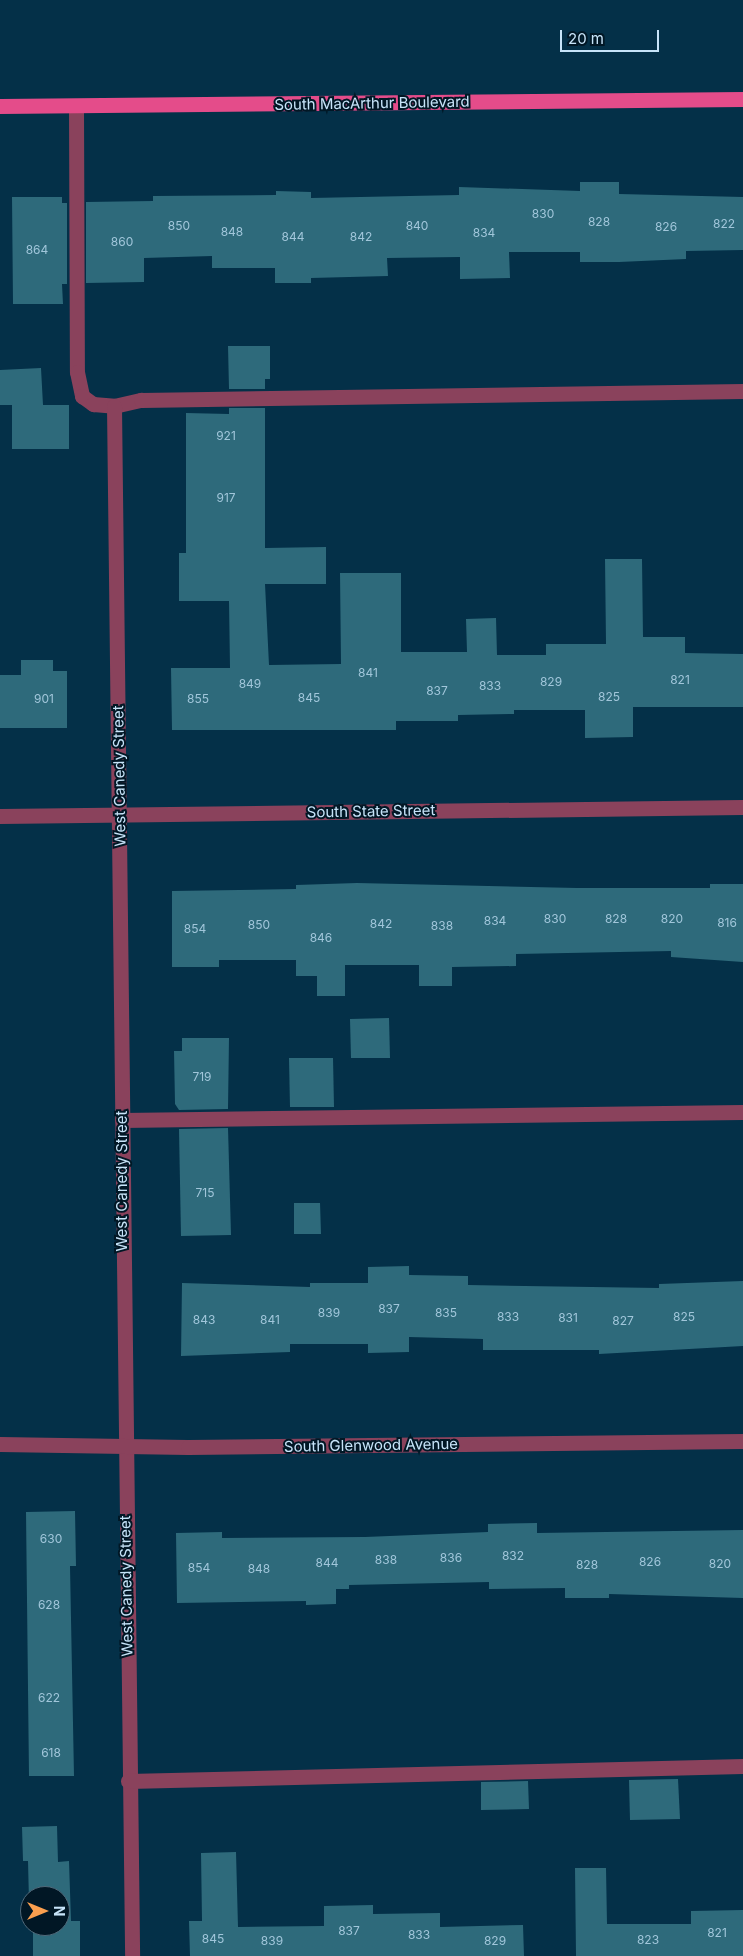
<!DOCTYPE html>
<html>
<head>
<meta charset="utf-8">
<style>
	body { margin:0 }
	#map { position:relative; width:743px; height:1956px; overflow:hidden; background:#043048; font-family:Inter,sans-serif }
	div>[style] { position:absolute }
	.building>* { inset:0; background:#2e6a7b }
	.minor>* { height:15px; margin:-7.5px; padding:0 7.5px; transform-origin:7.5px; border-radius:7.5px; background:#8a425c }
	.major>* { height:15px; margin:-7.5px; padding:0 7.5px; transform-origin:7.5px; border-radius:7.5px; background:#e44c8a }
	span { translate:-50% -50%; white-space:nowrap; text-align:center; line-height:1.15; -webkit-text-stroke:4px #011725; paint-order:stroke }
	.number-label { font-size:12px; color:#a1c6da }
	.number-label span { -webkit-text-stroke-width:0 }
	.street-label { font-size:15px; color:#c7e4f9 }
	.north { position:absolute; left:20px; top:1886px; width:50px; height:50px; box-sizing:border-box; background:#011725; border:1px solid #50697a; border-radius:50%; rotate:90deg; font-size:14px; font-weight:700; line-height:20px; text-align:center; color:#c7e4f9 }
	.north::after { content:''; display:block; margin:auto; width:18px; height:22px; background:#fa9f4f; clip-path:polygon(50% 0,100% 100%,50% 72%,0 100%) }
	.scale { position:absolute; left:560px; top:30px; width:99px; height:22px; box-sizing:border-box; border:2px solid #c7e4f9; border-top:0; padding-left:6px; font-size:15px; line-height:18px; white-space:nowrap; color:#c7e4f9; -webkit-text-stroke:4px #011725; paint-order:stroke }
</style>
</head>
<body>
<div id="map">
	<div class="building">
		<i style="clip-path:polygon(580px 182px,619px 182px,619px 194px,743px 197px,743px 250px,686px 251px,686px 259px,619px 262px,580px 262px,580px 252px,509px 252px,510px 278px,460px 279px,460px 257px,387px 258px,388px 276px,311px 278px,311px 283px,275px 283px,275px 268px,212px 268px,212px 256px,144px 258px,144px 282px,86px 283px,86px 202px,153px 201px,153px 196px,276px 195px,276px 191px,311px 192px,311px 198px,459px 195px,459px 187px,580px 191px)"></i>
		<i style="clip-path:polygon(12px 197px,62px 197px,62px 203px,67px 203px,67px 284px,62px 284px,63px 304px,13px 304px)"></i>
		<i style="clip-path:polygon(228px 346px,270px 346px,270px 379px,265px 379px,265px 389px,229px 389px)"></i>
		<i style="clip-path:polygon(41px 368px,43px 405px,69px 405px,69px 449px,12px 449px,12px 405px,0 405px,0 370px)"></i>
		<i style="clip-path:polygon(229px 408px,265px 408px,265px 548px,326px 547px,326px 584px,265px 584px,269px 665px,341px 664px,340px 573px,401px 573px,401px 652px,467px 652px,466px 619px,496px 618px,497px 655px,546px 655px,546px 644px,606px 644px,605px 559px,642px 559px,643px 637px,685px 637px,685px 653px,743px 654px,743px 707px,633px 707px,633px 737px,585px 738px,585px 710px,514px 710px,514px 714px,458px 715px,458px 721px,396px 721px,396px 730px,172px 730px,171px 668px,230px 668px,229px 601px,179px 601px,179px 553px,186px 553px,186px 413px,229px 414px)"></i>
		<i style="clip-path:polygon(21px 660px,53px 660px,53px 671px,67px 671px,67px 728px,0 728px,0 675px,21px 675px)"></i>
		<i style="clip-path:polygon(357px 883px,577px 888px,710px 888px,710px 884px,743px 884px,743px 962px,671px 957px,671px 951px,516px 954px,516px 966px,452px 967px,452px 986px,419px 986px,419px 965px,345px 965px,345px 996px,317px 996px,317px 976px,296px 976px,296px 960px,219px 960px,219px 967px,172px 967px,172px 891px,296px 889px,296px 885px)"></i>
		<i style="clip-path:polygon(389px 1018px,390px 1058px,351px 1058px,350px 1019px)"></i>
		<i style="clip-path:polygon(182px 1038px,229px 1038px,228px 1109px,179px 1110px,175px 1104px,174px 1051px,182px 1051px)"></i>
		<i style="clip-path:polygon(289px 1058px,333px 1058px,334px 1107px,290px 1107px)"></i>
		<i style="clip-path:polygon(228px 1128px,231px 1235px,181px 1236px,179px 1129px)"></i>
		<i style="clip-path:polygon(294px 1203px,320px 1203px,321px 1234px,294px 1234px)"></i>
		<i style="clip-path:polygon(409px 1266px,409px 1275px,468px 1276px,468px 1285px,659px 1288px,659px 1284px,743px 1281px,743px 1346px,599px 1354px,599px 1350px,483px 1350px,483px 1339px,409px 1337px,409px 1352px,368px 1353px,368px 1344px,290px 1344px,290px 1352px,181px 1356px,182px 1283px,310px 1287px,310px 1283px,368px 1283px,368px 1267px)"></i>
		<i style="clip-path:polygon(75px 1511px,76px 1566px,70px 1566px,74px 1776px,29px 1776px,26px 1512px)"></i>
		<i style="clip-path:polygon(537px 1523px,537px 1533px,743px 1530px,743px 1598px,609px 1594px,609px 1598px,565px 1598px,565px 1588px,489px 1589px,489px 1582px,349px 1585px,349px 1589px,336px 1589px,336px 1604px,306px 1605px,306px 1601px,177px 1603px,176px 1533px,222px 1532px,222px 1538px,365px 1537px,488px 1532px,488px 1524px)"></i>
		<i style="clip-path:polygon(678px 1779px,680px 1819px,630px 1820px,629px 1780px)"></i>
		<i style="clip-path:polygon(528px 1781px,529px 1809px,481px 1810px,481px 1782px)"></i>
		<i style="clip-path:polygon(57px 1826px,58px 1862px,69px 1861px,71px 1921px,80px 1921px,80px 1956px,33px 1956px,33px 1926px,60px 1926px,60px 1896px,30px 1896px,29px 1902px,28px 1861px,23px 1861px,22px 1827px)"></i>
		<i style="clip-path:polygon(236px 1852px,238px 1927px,324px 1926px,324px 1906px,373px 1905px,373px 1914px,440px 1913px,440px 1927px,523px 1925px,524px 1956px,190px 1956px,189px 1921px,202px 1921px,201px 1853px)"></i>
		<i style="clip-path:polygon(575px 1868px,606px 1868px,607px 1924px,691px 1924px,691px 1911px,743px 1910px,743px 1956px,576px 1956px)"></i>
	</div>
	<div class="minor">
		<i style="left:76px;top:106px;width:266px;rotate:89.8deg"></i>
		<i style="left:77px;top:372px;width:25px;rotate:78deg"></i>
		<i style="left:82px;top:396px;width:14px;rotate:36deg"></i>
		<i style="left:93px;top:404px;width:21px;rotate:5deg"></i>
		<i style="left:114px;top:406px;width:28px;rotate:-13deg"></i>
		<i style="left:141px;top:400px;width:602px;rotate:-0.86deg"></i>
		<i style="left:114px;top:406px;width:1550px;rotate:89.33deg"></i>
		<i style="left:0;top:816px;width:743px;rotate:-0.69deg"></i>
		<i style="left:122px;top:1120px;width:621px;rotate:-0.74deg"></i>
		<i style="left:0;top:1444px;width:188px;rotate:0.9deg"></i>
		<i style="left:188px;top:1447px;width:555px;rotate:-0.62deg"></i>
		<i style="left:128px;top:1781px;width:615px;rotate:-1.4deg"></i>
	</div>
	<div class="major">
		<i style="left:0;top:106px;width:743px;rotate:-0.54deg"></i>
	</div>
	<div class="number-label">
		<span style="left:543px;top:214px">830</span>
		<span style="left:599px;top:222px">828</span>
		<span style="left:724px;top:224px">822</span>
		<span style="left:179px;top:226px">850</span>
		<span style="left:417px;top:226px">840</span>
		<span style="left:666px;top:227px">826</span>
		<span style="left:232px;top:232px">848</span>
		<span style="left:484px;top:233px">834</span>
		<span style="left:293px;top:237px">844</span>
		<span style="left:361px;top:237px">842</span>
		<span style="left:122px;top:242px">860</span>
		<span style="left:37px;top:250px">864</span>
		<span style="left:226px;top:436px">921</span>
		<span style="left:226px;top:498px">917</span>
		<span style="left:368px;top:673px">841</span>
		<span style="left:680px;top:680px">821</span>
		<span style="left:551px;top:682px">829</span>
		<span style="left:250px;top:684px">849</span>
		<span style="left:490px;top:686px">833</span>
		<span style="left:437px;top:691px">837</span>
		<span style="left:609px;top:697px">825</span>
		<span style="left:309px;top:698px">845</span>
		<span style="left:44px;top:699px">901</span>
		<span style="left:198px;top:699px">855</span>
		<span style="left:555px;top:919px">830</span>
		<span style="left:616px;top:919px">828</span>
		<span style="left:672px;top:919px">820</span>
		<span style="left:495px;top:921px">834</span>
		<span style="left:727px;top:923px">816</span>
		<span style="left:381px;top:924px">842</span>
		<span style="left:259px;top:925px">850</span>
		<span style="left:442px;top:926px">838</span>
		<span style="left:195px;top:929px">854</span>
		<span style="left:321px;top:938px">846</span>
		<span style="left:202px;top:1077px">719</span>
		<span style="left:205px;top:1193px">715</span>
		<span style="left:389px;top:1309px">837</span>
		<span style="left:329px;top:1313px">839</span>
		<span style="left:446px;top:1313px">835</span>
		<span style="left:508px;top:1317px">833</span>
		<span style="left:684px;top:1317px">825</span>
		<span style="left:568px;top:1318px">831</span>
		<span style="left:204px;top:1320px">843</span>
		<span style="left:270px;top:1320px">841</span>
		<span style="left:623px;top:1321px">827</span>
		<span style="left:51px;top:1539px">630</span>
		<span style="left:513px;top:1556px">832</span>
		<span style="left:451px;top:1558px">836</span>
		<span style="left:386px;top:1560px">838</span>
		<span style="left:650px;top:1562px">826</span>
		<span style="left:327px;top:1563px">844</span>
		<span style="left:720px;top:1564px">820</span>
		<span style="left:587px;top:1565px">828</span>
		<span style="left:199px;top:1568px">854</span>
		<span style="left:259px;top:1569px">848</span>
		<span style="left:49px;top:1605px">628</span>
		<span style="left:49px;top:1698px">622</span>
		<span style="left:51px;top:1753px">618</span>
		<span style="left:349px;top:1931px">837</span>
		<span style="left:717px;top:1933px">821</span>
		<span style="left:419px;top:1935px">833</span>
		<span style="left:213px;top:1939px">845</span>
		<span style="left:648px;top:1940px">823</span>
		<span style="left:272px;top:1941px">839</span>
		<span style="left:495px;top:1941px">829</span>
	</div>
	<div class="street-label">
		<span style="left:372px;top:103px;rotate:-1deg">South MacArthur Boulevard</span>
		<span style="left:119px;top:776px;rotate:-91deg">West Canedy Street</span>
		<span style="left:371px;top:811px;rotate:-1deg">South State Street</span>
		<span style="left:122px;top:1181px;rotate:-90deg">West Canedy Street</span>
		<span style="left:371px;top:1445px;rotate:-1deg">South Glenwood Avenue</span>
		<span style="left:126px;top:1586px;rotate:-91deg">West Canedy Street</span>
	</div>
	<div class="north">N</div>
	<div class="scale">20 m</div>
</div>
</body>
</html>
